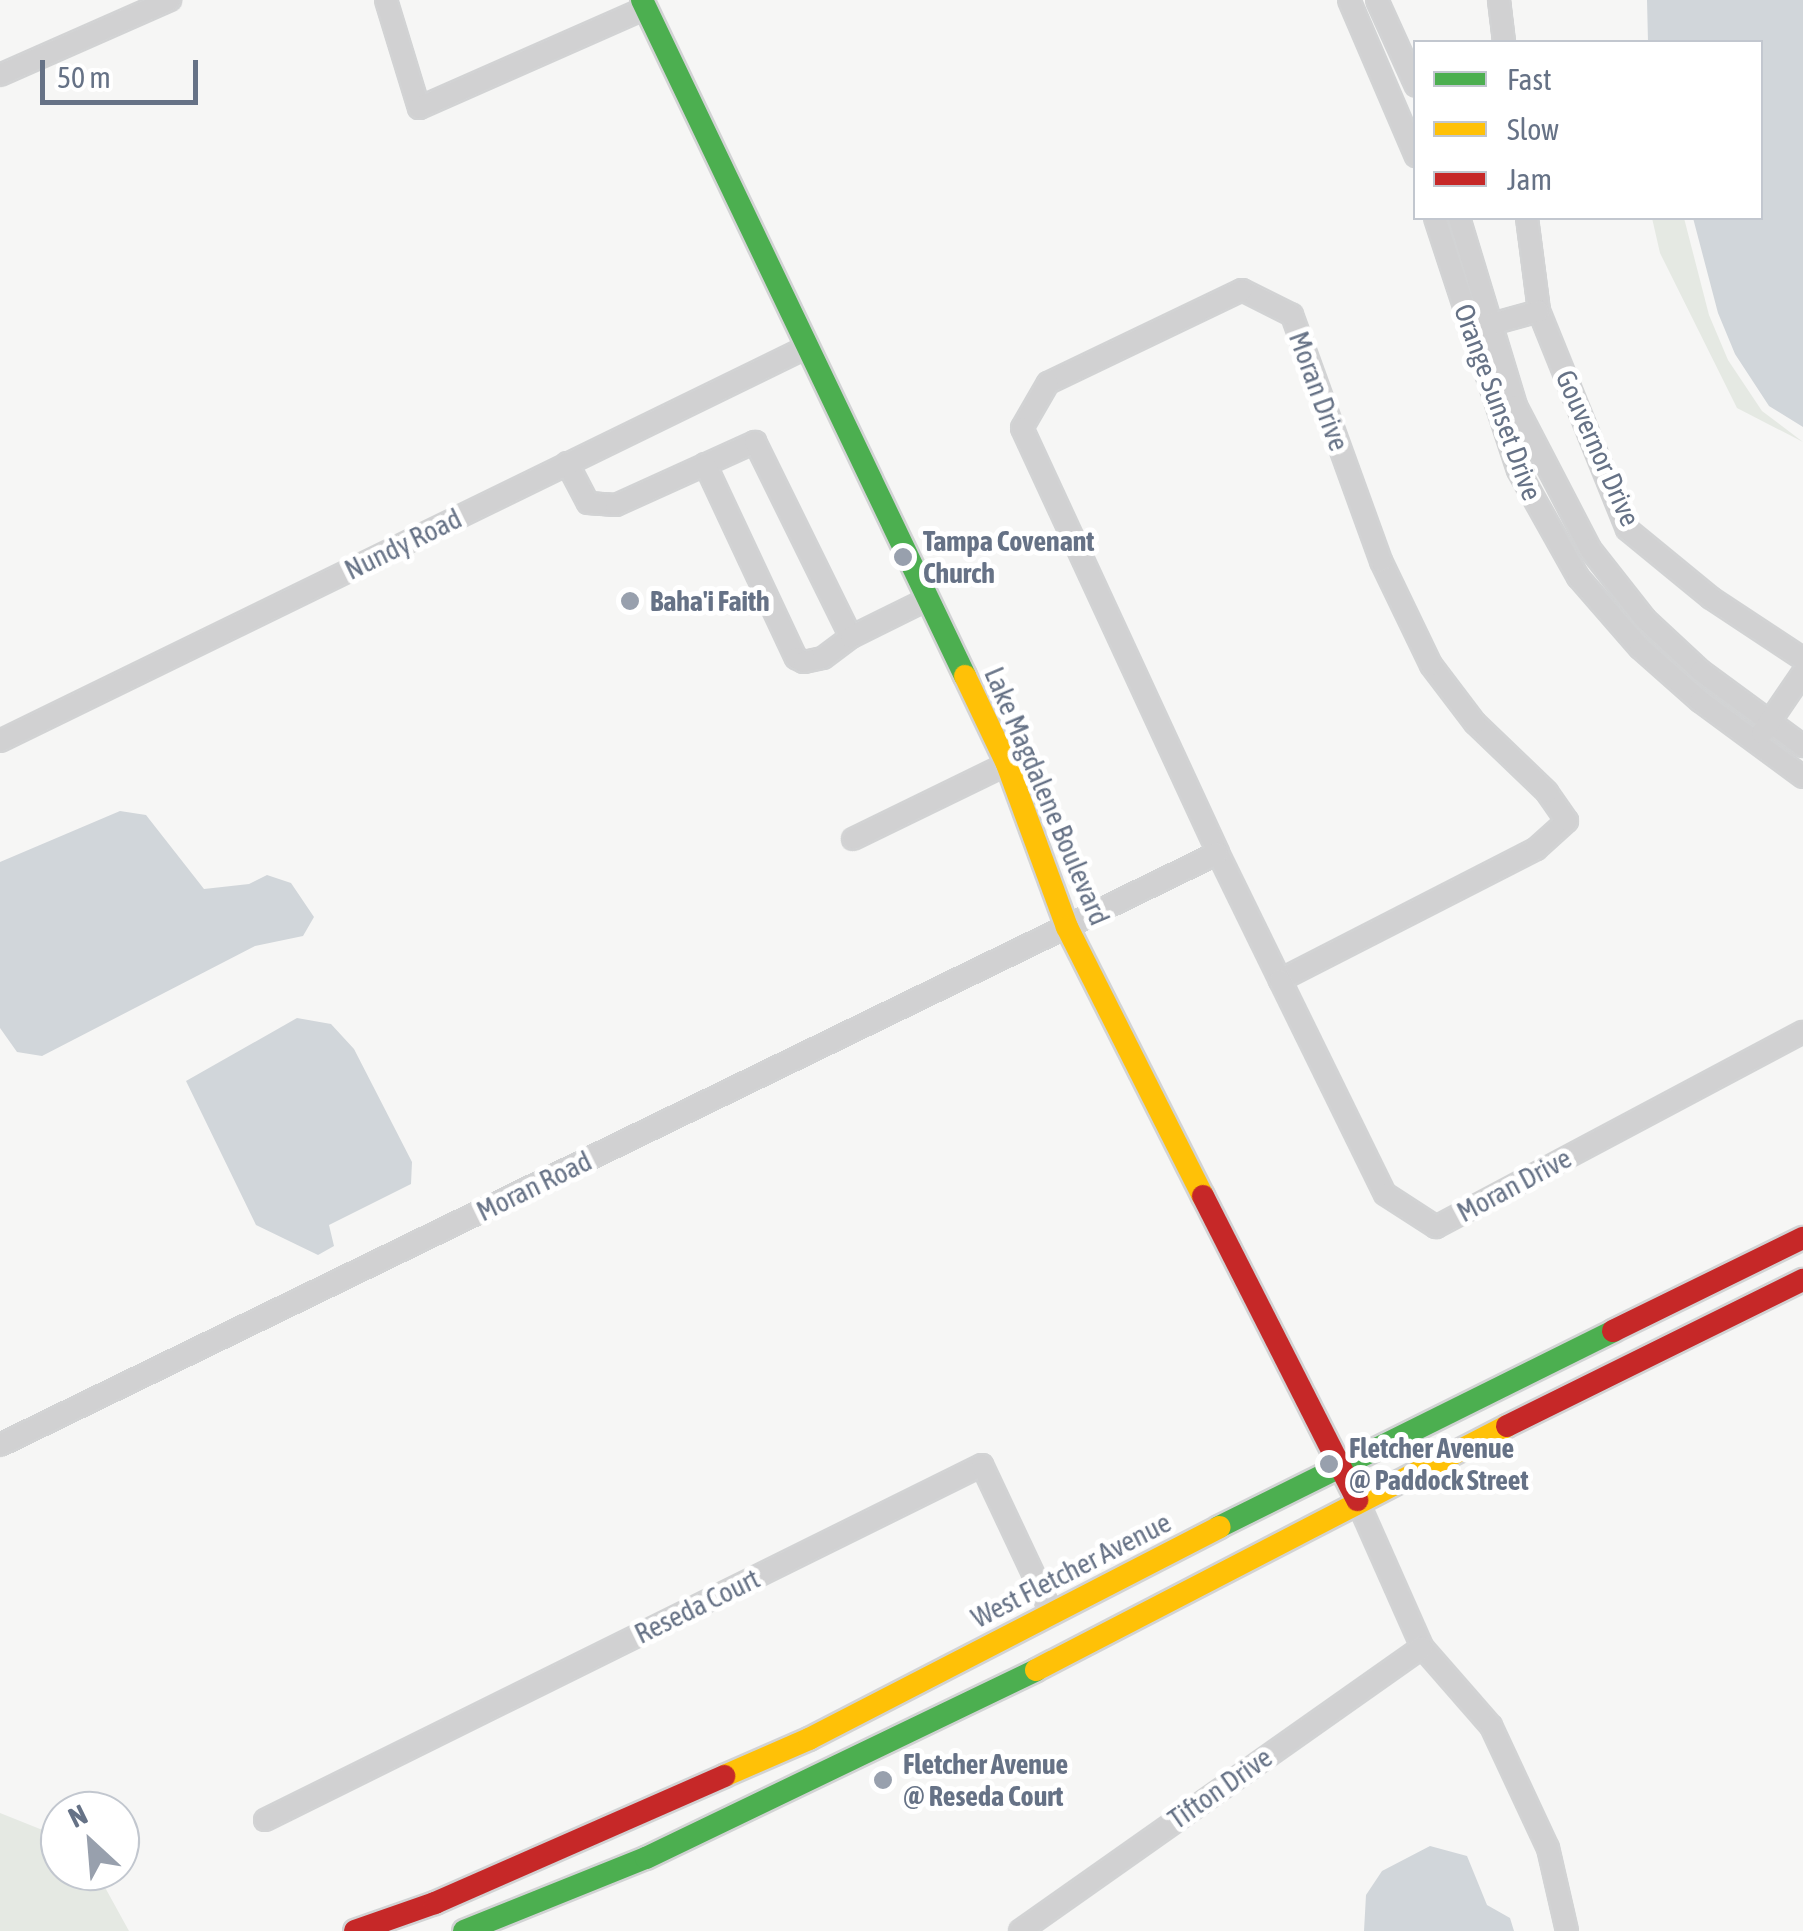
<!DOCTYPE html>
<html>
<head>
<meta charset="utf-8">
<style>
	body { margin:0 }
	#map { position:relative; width:1803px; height:1931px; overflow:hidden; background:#f6f6f5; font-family:"Asap Condensed",sans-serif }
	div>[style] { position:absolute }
	.green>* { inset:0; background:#e5e9e3 }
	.water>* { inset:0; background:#d1d6da }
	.roads { filter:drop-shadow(2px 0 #d2d3d4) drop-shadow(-2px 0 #d2d3d4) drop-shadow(0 2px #d2d3d4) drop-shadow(0 -2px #d2d3d4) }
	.street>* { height:20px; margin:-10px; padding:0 10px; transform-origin:10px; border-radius:10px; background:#d1d1d2 }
	.fast>* { height:22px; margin:-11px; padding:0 11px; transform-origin:11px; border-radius:11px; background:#4caf50 }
	.slow>* { height:22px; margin:-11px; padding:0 11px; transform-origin:11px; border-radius:11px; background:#ffc107 }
	.jam>* { height:22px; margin:-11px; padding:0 11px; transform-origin:11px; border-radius:11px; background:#c62828 }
	.dots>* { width:28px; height:28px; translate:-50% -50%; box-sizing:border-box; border:5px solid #fff; border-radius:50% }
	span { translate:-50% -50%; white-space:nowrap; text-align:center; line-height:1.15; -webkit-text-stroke:10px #fff; paint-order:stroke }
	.street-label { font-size:28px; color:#667286 }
	.poi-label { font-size:28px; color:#667286; font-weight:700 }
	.left { translate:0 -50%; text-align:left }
	.legend { position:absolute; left:1413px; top:40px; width:350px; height:180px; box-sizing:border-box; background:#fff; border:2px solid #c2c7cf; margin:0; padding:12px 18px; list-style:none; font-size:30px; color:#667286 }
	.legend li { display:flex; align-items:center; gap:20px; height:50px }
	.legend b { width:50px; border:2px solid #c2c7cf }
	.north { position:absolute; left:40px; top:1791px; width:100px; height:100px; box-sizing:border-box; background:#fff; border:2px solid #c2c7cf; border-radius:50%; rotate:334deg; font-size:28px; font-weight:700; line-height:40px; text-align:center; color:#667286 }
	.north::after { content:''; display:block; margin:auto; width:35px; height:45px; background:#98a0ad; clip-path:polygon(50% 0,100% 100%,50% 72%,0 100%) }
	.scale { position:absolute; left:40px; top:60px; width:158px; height:45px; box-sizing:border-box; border:5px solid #667286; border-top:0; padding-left:12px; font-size:30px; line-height:35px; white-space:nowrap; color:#667286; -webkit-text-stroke:8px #fff; paint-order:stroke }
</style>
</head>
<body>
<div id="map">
	<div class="green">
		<i style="clip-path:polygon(1652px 218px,1684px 218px,1709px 315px,1728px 360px,1762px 411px,1803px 442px,1737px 408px,1660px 253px)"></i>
		<i style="clip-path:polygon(0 1813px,60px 1837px,60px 1871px,96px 1871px,129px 1931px,0 1931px)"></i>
	</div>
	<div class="water">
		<i style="clip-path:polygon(1647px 0,1803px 0,1803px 427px,1769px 406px,1735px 354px,1718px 313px,1693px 218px,1760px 218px,1760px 42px,1648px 42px)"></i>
		<i style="clip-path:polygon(120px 811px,146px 815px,204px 889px,249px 884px,267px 875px,291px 883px,314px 917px,303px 936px,255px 946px,42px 1056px,17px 1052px,0 1028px,0 862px)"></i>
		<i style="clip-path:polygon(297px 1018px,331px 1024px,354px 1049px,412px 1162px,411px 1184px,329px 1225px,334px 1246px,318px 1255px,256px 1225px,186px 1081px)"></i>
		<i style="clip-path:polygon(1430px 1846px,1467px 1856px,1487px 1905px,1510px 1918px,1514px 1931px,1364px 1931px,1366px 1895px,1382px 1871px)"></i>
	</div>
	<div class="roads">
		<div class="street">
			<i style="left:386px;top:0;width:113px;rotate:73deg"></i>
			<i style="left:419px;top:108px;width:248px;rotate:-23.8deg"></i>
			<i style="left:1349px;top:0;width:170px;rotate:66.8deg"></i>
			<i style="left:1377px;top:0;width:94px;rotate:65.6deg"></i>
			<i style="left:1499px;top:0;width:42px;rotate:83.2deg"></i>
			<i style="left:0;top:75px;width:186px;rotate:-23.8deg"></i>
			<i style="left:1435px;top:218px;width:265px;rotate:71.8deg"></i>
			<i style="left:1518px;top:470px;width:123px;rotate:60.7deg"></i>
			<i style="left:1578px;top:577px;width:94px;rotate:48.9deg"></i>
			<i style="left:1640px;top:648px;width:80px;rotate:41.5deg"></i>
			<i style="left:1700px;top:701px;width:128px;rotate:36.4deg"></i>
			<i style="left:1459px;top:218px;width:196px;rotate:73.1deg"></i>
			<i style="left:1516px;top:406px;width:161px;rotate:62.6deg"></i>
			<i style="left:1590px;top:549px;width:89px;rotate:51.8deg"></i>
			<i style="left:1645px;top:619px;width:76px;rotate:42.9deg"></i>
			<i style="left:1701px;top:671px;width:127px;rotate:36.3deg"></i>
			<i style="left:1527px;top:218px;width:94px;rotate:82.6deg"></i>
			<i style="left:1539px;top:311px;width:235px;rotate:68deg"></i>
			<i style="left:1627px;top:529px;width:109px;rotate:39.4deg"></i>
			<i style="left:1711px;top:598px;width:110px;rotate:33.5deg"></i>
			<i style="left:1481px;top:327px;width:60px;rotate:-15.4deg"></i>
			<i style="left:567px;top:463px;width:45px;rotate:62.3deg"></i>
			<i style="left:588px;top:503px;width:28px;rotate:4deg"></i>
			<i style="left:616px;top:505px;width:153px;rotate:-24.4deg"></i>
			<i style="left:755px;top:442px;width:217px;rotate:63.8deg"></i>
			<i style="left:705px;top:464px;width:214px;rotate:64.9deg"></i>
			<i style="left:796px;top:658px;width:9px;rotate:27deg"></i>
			<i style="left:804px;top:662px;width:19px;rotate:-12deg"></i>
			<i style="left:823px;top:658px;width:35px;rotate:-37deg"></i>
			<i style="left:851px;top:637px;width:86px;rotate:-26.3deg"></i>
			<i style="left:1762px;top:733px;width:73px;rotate:-55.7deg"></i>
			<i style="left:0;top:741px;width:898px;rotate:-26.02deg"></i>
			<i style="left:853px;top:839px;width:171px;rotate:-26deg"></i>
			<i style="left:1280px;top:980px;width:288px;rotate:-27.1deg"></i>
			<i style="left:1536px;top:849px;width:42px;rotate:-42.1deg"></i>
			<i style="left:1567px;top:821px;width:35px;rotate:-125deg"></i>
			<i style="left:1547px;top:792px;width:100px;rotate:-136.2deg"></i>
			<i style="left:1475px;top:723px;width:73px;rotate:-127.2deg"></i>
			<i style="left:1431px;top:665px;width:115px;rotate:-115.7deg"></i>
			<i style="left:1381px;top:561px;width:262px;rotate:-109.9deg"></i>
			<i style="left:1292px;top:315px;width:56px;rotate:-153.4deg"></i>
			<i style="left:1242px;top:290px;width:215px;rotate:154.4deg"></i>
			<i style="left:1048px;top:383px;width:52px;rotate:120deg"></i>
			<i style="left:1022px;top:428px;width:468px;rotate:65.2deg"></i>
			<i style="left:1218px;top:853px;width:141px;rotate:64deg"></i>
			<i style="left:1280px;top:980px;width:238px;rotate:63.9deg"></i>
			<i style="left:1385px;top:1194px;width:61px;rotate:32.9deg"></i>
			<i style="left:1436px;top:1227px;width:416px;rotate:-28deg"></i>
			<i style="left:0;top:1445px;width:1354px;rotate:-25.92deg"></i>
			<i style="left:1357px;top:1500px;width:161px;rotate:66.1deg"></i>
			<i style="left:1422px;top:1647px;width:105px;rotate:48.9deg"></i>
			<i style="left:1491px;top:1726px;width:135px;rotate:65deg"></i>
			<i style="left:1548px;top:1848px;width:85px;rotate:77.1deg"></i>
			<i style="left:265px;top:1820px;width:800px;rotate:-26.34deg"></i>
			<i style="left:982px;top:1465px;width:165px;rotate:64.8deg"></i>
			<i style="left:1020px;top:1931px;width:492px;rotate:-35.2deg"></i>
		</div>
		<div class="fast">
			<i style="left:642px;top:0;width:749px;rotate:64.46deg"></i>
			<i style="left:1219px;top:1527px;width:440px;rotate:-26.4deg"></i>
			<i style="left:464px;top:1931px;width:196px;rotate:-21.9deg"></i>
			<i style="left:646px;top:1858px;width:433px;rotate:-25.7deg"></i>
		</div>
		<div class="slow">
			<i style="left:965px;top:676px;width:98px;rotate:64.5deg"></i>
			<i style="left:1007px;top:764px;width:174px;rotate:69.8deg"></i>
			<i style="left:1067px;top:927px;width:301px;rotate:63.2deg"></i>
			<i style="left:1036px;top:1670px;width:530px;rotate:-27.39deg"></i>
			<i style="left:724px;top:1776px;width:93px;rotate:-23.5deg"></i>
			<i style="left:809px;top:1739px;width:462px;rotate:-27.3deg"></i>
		</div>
		<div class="jam">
			<i style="left:1203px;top:1196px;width:341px;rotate:63.1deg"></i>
			<i style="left:1613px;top:1331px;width:212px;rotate:-26.1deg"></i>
			<i style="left:1507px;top:1426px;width:330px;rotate:-26.3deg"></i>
			<i style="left:355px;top:1931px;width:85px;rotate:-19.3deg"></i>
			<i style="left:435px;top:1903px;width:316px;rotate:-23.7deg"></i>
		</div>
	</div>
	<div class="dots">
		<i style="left:903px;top:557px;background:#98a0ad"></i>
		<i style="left:630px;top:601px;background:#98a0ad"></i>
		<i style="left:1329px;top:1464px;background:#98a0ad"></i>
		<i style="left:883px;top:1780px;background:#98a0ad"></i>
	</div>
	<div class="street-label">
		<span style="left:1319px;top:391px;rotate:70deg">Moran Drive</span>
		<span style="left:1498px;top:402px;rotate:70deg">Orange Sunset Drive</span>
		<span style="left:1598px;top:448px;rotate:66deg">Gouvernor Drive</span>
		<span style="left:403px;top:544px;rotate:-26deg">Nundy Road</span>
		<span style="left:1047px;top:796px;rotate:67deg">Lake Magdalene Boulevard</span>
		<span style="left:1514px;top:1185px;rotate:-28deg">Moran Drive</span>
		<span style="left:534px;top:1186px;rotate:-26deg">Moran Road</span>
		<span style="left:1071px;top:1570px;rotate:-27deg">West Fletcher Avenue</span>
		<span style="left:697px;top:1606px;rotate:-26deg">Reseda Court</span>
		<span style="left:1220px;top:1788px;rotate:-35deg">Tifton Drive</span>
	</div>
	<div class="poi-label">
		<span class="left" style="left:923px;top:557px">Tampa Covenant<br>Church</span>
		<span class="left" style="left:650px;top:601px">Baha'i Faith</span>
		<span class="left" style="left:1349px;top:1464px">Fletcher Avenue<br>@ Paddock Street</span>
		<span class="left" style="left:903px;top:1780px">Fletcher Avenue<br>@ Reseda Court</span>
	</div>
	<ul class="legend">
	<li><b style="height:12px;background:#4caf50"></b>Fast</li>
	<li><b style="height:12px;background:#ffc107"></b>Slow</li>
	<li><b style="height:12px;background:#c62828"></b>Jam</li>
	</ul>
	<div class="north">N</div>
	<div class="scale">50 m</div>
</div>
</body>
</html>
